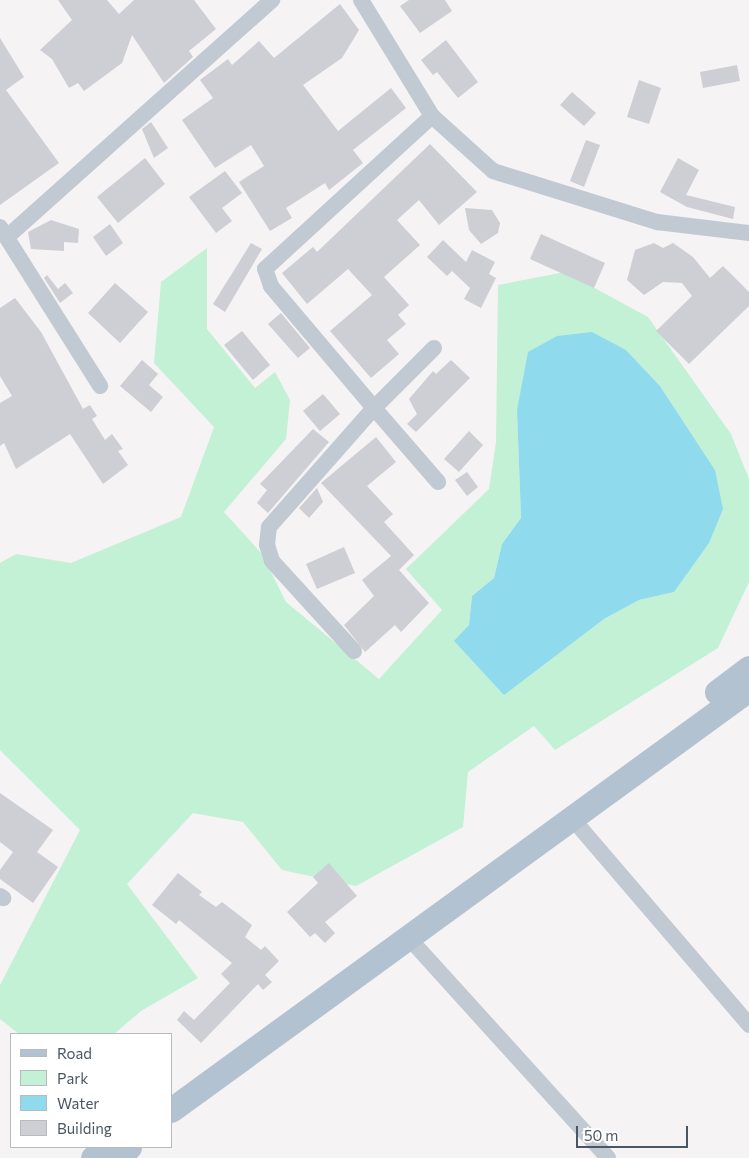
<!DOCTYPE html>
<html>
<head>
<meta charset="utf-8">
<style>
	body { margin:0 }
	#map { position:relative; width:749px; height:1158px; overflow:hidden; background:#f5f3f3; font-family:Commissioner,sans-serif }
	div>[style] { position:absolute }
	.green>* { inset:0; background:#c3f1d5 }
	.water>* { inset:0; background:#90daee }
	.building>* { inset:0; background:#cdcfd5 }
	.minor>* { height:16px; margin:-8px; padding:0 8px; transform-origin:8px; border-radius:8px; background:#c1cad2 }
	.primary>* { height:25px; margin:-12.5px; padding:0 12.5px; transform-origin:12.5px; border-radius:12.5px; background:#b3c2d1 }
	span { translate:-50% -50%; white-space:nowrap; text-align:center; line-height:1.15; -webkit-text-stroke:5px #fff; paint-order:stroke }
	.legend { position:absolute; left:10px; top:1033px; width:162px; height:115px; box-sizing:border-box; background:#fff; border:1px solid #b7bbc0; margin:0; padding:6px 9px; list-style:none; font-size:15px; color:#4a5661 }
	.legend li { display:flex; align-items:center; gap:10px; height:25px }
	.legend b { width:25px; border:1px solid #b7bbc0 }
	.scale { position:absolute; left:576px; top:1126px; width:112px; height:22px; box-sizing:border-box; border:2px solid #4a5661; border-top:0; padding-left:6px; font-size:15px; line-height:18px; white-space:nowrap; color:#4a5661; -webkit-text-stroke:4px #fff; paint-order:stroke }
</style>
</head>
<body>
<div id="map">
	<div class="green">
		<i style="clip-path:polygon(evenodd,207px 248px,207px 329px,255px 388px,275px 372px,290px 400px,286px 439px,224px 512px,262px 554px,286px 602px,379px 679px,442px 610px,406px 569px,489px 489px,496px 442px,498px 285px,565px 272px,648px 317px,731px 434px,749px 479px,749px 582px,718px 648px,555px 750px,534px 726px,468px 772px,463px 827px,356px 886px,282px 870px,243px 822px,193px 813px,127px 884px,198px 978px,141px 1011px,114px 1034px,19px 1034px,0 1019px,0 985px,80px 830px,0 750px,0 563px,16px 554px,71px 563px,181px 517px,214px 427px,154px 363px,161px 282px,207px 248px,626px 350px,660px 386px,715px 470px,674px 592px,639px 600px,604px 619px,504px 694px,455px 642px,469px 625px,472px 596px,494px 578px,502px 544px,521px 518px,517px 410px,626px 350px)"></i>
	</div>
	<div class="water">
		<i style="clip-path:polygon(592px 332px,626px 350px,660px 386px,715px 470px,723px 509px,709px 543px,674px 592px,639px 600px,604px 619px,504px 695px,454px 641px,469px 625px,472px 596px,494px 578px,502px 544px,521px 518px,517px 410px,528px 352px,557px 336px)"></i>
	</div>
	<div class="building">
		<i style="clip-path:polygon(58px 0,107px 0,119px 14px,134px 0,194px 0,216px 29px,189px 51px,193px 57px,164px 83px,132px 35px,122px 63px,84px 91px,78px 83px,69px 88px,52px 59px,40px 50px,72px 20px)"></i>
		<i style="clip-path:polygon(409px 0,445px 0,452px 11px,420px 33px,400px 6px)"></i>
		<i style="clip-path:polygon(340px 4px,359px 30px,342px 58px,303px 85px,338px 131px,391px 88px,406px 108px,353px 150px,363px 163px,329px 190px,325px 183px,286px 208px,292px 218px,270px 231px,239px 182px,264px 166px,251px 145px,215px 168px,182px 120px,213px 98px,200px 80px,228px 59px,232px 65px,259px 41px,274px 58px)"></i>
		<i style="clip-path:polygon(0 38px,24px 77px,6px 90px,59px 163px,0 205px)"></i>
		<i style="clip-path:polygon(446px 40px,478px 82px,458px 98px,437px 72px,433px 75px,421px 60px)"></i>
		<i style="clip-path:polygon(737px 65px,740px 81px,703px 88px,700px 72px)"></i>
		<i style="clip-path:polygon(639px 80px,661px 88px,649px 124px,627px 117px)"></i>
		<i style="clip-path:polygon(572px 92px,596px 113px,584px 126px,560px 105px)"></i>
		<i style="clip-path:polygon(151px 122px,168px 148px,154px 158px,142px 129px)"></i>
		<i style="clip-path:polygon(586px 140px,600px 145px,584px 187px,570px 181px)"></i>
		<i style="clip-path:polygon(430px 144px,477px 192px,439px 225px,419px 200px,397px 220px,420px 245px,384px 277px,409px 305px,398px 315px,406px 324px,387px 340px,399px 354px,371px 378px,330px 331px,372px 295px,348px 269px,307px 304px,282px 273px,313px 247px,317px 252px)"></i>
		<i style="clip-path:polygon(145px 158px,165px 184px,118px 223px,97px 197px)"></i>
		<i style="clip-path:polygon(678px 158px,699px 170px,686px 195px,735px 207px,733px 219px,687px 207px,660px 192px)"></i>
		<i style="clip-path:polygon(225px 171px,242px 193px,222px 208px,232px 221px,216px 233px,189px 197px)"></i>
		<i style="clip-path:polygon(465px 208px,492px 210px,500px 223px,498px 233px,481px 244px,469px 230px)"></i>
		<i style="clip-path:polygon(51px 220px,79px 229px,78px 243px,64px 242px,64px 251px,31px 249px,28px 232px)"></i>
		<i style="clip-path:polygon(110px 224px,123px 243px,106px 256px,93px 237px)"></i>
		<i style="clip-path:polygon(541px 234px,605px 263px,594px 288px,530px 259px)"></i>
		<i style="clip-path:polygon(443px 240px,466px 262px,472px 250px,495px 262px,489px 274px,496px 278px,481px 308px,464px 299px,470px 288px,452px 271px,447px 276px,427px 257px)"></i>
		<i style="clip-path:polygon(251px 243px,262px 249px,225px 312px,213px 304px)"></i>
		<i style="clip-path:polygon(654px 243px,663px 248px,673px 243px,693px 257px,710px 278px,723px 266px,749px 292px,749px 306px,689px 364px,656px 331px,692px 296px,682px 283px,663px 282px,644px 295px,627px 280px,635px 250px)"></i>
		<i style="clip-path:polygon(47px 275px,58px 289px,65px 283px,73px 293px,60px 303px,44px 278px)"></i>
		<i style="clip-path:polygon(115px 283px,148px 312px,120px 343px,88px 313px)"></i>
		<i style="clip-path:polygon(15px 298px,41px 332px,83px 409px,90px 405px,97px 416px,92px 419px,105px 440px,112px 434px,123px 449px,118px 451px,128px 465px,103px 484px,70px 434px,16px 469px,4px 443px,0 446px,0 403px,12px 396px,0 376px,0 308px)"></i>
		<i style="clip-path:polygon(281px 313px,310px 348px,298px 358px,268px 324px)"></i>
		<i style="clip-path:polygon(242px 331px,270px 365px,253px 380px,224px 345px)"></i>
		<i style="clip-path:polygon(142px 360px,158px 374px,149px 385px,163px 397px,151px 412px,120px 386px)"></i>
		<i style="clip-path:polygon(451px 360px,470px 378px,416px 432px,407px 424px,417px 414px,409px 399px,433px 371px,436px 374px)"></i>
		<i style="clip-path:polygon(323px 394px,340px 414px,320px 431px,303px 411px)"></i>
		<i style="clip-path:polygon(313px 429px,329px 442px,268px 513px,257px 503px,267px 490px,260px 484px)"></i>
		<i style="clip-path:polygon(469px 431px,483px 445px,459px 472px,444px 459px)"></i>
		<i style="clip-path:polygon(376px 437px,396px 462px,367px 486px,393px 514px,384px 522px,414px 555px,399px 570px,429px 603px,401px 632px,395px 625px,365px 652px,344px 625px,374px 596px,362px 580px,391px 556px,321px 483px)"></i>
		<i style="clip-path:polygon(467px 472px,478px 487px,467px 496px,455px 480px)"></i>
		<i style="clip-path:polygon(317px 488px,323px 502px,309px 518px,299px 508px)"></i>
		<i style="clip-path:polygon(344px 547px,355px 573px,317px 589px,306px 564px)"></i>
		<i style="clip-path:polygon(0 793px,53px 830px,37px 852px,58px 867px,33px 903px,0 879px,0 870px,13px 852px,0 842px)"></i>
		<i style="clip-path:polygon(329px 863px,357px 896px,325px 922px,335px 933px,325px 943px,315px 933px,310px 937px,287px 912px,318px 883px,313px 877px)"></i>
		<i style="clip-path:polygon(178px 873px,202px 892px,199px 895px,216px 907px,222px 902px,252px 925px,245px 937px,261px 950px,265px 946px,279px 961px,265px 975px,272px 982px,263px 990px,258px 984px,201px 1043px,177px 1020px,184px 1011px,194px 1020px,230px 983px,221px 974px,232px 963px,179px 920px,176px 924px,152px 905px)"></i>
	</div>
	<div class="minor">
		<i style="left:361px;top:0;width:136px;rotate:58.5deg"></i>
		<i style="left:432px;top:116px;width:82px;rotate:42deg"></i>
		<i style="left:493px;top:171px;width:172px;rotate:17.3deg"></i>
		<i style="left:657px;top:222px;width:93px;rotate:6.8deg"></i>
		<i style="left:0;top:227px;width:188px;rotate:57.8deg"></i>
		<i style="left:7px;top:237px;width:356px;rotate:-41.8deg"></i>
		<i style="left:434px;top:348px;width:85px;rotate:135deg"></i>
		<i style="left:374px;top:408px;width:98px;rotate:49.1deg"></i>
		<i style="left:354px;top:651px;width:122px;rotate:-132.3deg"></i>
		<i style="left:272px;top:561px;width:17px;rotate:-107deg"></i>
		<i style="left:267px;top:545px;width:18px;rotate:-84deg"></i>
		<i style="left:269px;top:527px;width:159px;rotate:-48.6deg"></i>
		<i style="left:374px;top:408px;width:160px;rotate:-130.2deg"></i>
		<i style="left:271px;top:286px;width:18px;rotate:-109deg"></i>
		<i style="left:265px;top:269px;width:226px;rotate:-42.5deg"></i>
		<i style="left:571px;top:817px;width:274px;rotate:49.4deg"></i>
		<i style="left:0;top:896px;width:4px;rotate:34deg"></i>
		<i style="left:407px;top:936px;width:299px;rotate:47.8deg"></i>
	</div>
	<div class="primary">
		<i style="left:717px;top:692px;width:40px;rotate:-37deg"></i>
		<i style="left:171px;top:1110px;width:715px;rotate:-36.07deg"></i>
		<i style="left:93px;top:1158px;width:16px;rotate:-43deg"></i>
		<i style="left:119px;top:1158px;width:15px;rotate:-48deg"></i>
	</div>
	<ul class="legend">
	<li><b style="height:6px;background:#b3c2d1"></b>Road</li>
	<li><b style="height:14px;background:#c3f1d5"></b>Park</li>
	<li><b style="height:14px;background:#90daee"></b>Water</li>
	<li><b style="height:14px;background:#cdcfd5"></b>Building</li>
	</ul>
	<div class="scale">50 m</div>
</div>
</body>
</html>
